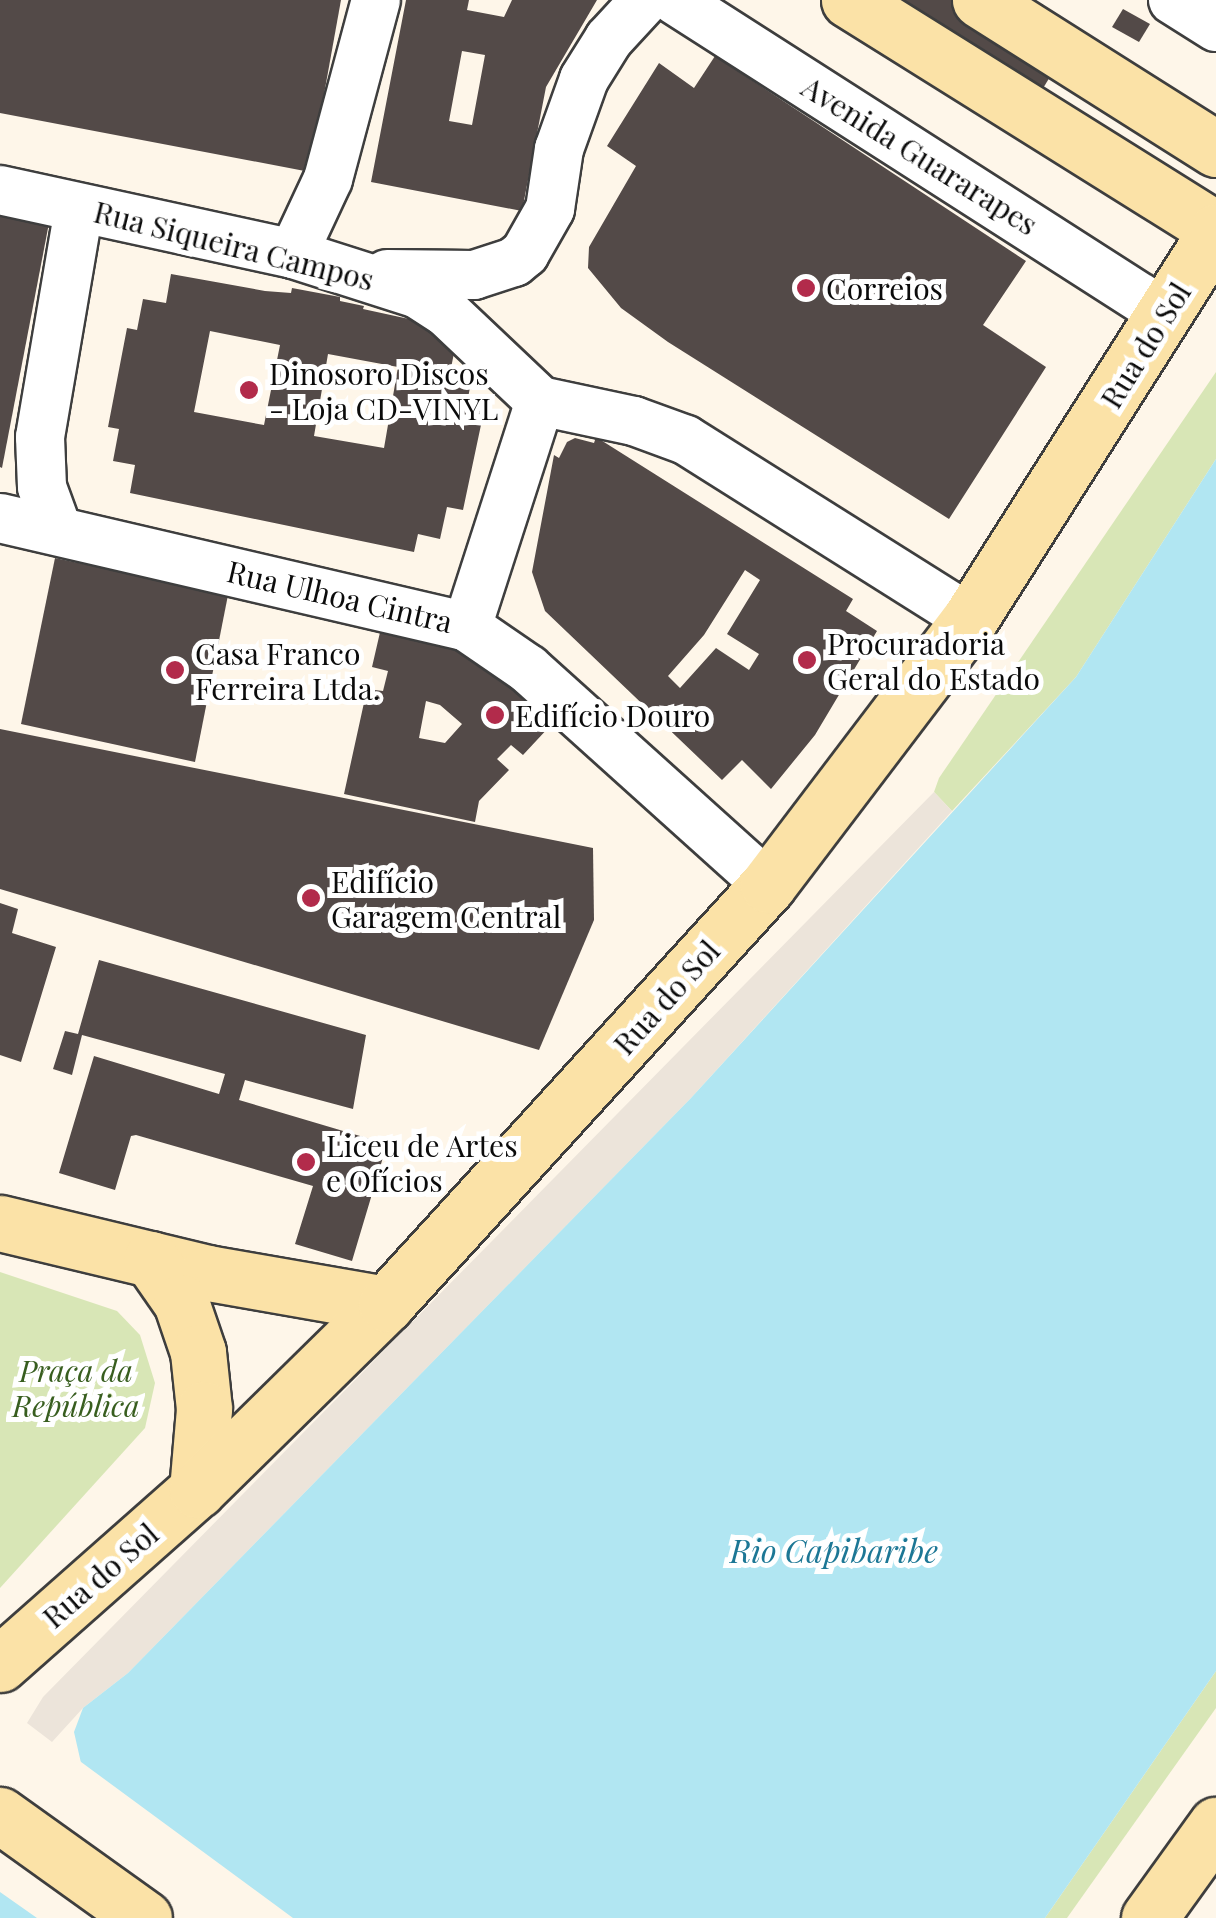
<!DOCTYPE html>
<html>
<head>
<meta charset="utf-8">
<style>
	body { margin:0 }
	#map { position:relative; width:1216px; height:1918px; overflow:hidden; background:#fef6e9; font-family:"Playfair Display",serif }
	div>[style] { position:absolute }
	.green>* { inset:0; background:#d8e6b6 }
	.plaza>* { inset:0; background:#ece4da }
	.water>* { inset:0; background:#b1e6f2 }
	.pier>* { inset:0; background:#fef6e9 }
	.building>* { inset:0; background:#534a48 }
	.roads { filter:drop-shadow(2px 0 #3e3e3e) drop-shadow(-2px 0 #3e3e3e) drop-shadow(0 2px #3e3e3e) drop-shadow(0 -2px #3e3e3e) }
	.street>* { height:48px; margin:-24px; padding:0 24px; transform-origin:24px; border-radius:24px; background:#fff }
	.secondary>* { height:55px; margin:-27.5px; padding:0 27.5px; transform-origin:27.5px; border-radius:27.5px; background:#fbe2a7 }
	.dots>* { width:28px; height:28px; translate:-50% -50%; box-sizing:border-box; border:5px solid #fff; border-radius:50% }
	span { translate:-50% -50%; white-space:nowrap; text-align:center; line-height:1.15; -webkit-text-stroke:10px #fff; paint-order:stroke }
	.street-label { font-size:30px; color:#0b0b0b }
	.poi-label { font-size:30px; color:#0b0b0b }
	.left { translate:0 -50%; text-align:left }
	.park-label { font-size:30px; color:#385e1f; font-style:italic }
	.water-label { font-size:32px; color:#1c7795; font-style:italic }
</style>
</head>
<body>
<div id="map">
	<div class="green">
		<i style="clip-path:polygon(1216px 372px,1216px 459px,1076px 677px,952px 811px,934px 792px,939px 778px)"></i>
		<i style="clip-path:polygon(0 1272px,117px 1311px,140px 1335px,155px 1383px,145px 1428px,0 1588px)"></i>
		<i style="clip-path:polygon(1216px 1671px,1216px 1708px,1067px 1918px,1045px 1918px)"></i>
	</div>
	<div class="plaza">
		<i style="clip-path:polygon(934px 792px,952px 811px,691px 1098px,128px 1673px,83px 1708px,52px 1742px,27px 1723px,43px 1697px)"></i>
	</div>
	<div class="water">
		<i style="clip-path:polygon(1216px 459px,1216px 1671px,1045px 1918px,0 1918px,0 1877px,65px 1822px,86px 1785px,74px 1732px,83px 1708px,128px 1673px,691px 1098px,1076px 677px)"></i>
	</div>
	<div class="pier">
		<i style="clip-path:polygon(77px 1759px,293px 1918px,37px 1918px,0 1892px,0 1871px,61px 1818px,81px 1784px)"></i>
	</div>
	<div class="building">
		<i style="clip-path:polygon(0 0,341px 0,310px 172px,0 113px)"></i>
		<i style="clip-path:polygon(evenodd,406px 0,469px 0,467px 10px,504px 17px,512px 0,597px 0,546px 87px,522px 211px,371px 182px,406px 0,462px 51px,485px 55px,472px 125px,449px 121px,462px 51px)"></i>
		<i style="clip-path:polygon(866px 0,956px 0,1059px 62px,1031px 108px)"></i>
		<i style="clip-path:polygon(1123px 9px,1150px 24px,1139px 42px,1112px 27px)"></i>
		<i style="clip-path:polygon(715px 56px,1026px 261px,983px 325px,1046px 367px,949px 519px,668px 342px,621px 308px,588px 268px,589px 247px,636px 166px,607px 146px,659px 63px,694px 88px)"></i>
		<i style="clip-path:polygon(0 214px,49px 223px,2px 468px,0 467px)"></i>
		<i style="clip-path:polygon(evenodd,171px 274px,265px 291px,291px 293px,292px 288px,340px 297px,340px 301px,364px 306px,363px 309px,409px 319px,455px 348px,451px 368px,473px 372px,467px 403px,485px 406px,463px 510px,447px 507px,440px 539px,418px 534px,414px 552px,130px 493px,135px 465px,113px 461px,119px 429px,108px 427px,127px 328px,137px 330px,143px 299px,166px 303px,171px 274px,210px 331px,280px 345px,264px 425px,194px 412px,210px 331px,171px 274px,328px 354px,398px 367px,384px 448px,314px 436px,328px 354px)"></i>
		<i style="clip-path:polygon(evenodd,596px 437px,853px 599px,846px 611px,877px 631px,815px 735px,771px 789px,742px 760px,722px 780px,545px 611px,532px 572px,554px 455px,559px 458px,567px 442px,575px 438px,594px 443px,596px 437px,745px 570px,760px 580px,727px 634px,759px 654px,749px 670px,716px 648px,680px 688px,668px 676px,704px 635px,745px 570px)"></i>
		<i style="clip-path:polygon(55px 558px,228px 595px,195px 762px,21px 724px)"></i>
		<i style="clip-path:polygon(evenodd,381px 628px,444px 641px,494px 672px,550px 726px,523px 755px,511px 745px,497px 759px,509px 770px,479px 801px,475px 822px,344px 794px,367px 689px,383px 691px,388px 671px,372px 667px,381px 628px,426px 701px,440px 705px,462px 724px,445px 743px,419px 738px,426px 701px)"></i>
		<i style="clip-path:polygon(0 729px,593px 848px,594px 920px,539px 1050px,0 889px)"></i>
		<i style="clip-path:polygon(0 903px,18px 909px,12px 933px,56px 947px,21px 1062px,0 1055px)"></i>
		<i style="clip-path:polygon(99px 960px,366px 1035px,353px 1109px,245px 1080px,239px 1100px,387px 1144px,352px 1261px,295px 1244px,313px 1186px,136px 1135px,131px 1136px,115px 1190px,59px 1173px,94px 1056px,219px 1094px,225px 1074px,82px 1035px,72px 1075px,53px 1069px,65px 1031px,78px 1034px)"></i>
	</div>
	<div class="roads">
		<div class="street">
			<i style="left:675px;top:0;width:581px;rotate:32.62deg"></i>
			<i style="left:1173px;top:0;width:51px;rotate:32.1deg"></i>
			<i style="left:0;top:190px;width:300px;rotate:12.3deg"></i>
			<i style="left:293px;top:254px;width:131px;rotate:17.7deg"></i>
			<i style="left:418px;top:294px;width:35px;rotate:33deg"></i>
			<i style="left:447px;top:313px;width:128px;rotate:43.4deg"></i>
			<i style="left:540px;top:401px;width:96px;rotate:12deg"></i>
			<i style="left:634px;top:421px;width:55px;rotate:20.1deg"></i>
			<i style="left:686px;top:440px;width:336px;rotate:32.2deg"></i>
			<i style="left:293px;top:254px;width:83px;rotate:-65deg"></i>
			<i style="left:328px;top:179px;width:185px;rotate:-75deg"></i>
			<i style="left:387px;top:274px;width:87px;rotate:0.7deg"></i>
			<i style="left:474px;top:275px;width:42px;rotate:-18deg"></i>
			<i style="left:514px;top:262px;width:14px;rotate:-39deg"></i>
			<i style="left:525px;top:253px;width:51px;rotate:-60.4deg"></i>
			<i style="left:550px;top:209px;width:61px;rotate:-81.5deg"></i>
			<i style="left:559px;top:149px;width:74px;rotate:-70.3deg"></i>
			<i style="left:584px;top:79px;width:47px;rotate:-58deg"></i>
			<i style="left:609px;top:39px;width:53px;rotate:-47.3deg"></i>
			<i style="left:0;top:518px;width:480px;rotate:13.1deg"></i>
			<i style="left:467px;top:627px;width:74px;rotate:34.5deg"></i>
			<i style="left:528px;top:669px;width:323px;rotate:42deg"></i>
			<i style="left:58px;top:531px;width:47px;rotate:-110deg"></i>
			<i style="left:42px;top:487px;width:50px;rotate:-92.3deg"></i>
			<i style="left:40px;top:437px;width:232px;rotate:-80.3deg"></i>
			<i style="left:467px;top:627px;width:237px;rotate:-72.1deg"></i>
		</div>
		<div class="secondary">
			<i style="left:849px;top:0;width:433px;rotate:32deg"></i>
			<i style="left:980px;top:0;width:279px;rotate:32.3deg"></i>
			<i style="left:0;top:1223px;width:214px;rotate:13.5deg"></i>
			<i style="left:208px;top:1273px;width:181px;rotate:9.9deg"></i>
			<i style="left:151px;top:1259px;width:52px;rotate:55.1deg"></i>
			<i style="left:181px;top:1302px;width:53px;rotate:71.2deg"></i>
			<i style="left:198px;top:1352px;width:57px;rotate:84deg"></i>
			<i style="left:204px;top:1409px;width:81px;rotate:94.9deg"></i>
			<i style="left:0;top:1664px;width:263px;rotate:-41.5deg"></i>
			<i style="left:197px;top:1490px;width:265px;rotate:-44.5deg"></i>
			<i style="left:386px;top:1304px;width:567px;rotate:-47.64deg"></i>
			<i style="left:768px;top:885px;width:334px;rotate:-52.8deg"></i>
			<i style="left:970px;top:619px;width:459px;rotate:-57.6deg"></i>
			<i style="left:0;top:1815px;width:177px;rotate:35.6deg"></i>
			<i style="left:1149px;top:1918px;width:115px;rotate:-54.2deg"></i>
		</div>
	</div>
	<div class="dots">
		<i style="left:806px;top:288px;background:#b22b4b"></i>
		<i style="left:249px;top:390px;background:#b22b4b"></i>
		<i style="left:807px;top:660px;background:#b22b4b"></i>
		<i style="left:175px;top:670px;background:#b22b4b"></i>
		<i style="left:495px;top:715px;background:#b22b4b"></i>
		<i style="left:311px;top:898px;background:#b22b4b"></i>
		<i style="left:306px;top:1162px;background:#b22b4b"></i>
	</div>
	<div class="street-label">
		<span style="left:920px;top:155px;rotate:32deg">Avenida Guararapes</span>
		<span style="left:234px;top:245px;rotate:14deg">Rua Siqueira Campos</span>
		<span style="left:1145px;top:345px;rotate:-58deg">Rua do Sol</span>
		<span style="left:340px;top:596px;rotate:13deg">Rua Ulhoa Cintra</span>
		<span style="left:666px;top:997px;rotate:-48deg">Rua do Sol</span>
		<span style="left:100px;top:1575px;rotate:-41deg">Rua do Sol</span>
	</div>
	<div class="poi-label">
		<span class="left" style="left:826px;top:288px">Correios</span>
		<span class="left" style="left:269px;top:390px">Dinosoro Discos<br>- Loja CD-VINYL</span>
		<span class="left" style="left:827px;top:660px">Procuradoria<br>Geral do Estado</span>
		<span class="left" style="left:195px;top:670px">Casa Franco<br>Ferreira Ltda.</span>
		<span class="left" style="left:515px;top:715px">Edifício Douro</span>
		<span class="left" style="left:331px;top:898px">Edifício<br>Garagem Central</span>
		<span class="left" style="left:326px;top:1162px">Liceu de Artes<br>e Ofícios</span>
	</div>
	<div class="park-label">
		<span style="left:76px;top:1387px">Praça da<br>República</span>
	</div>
	<div class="water-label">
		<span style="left:834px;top:1550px">Rio Capibaribe</span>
	</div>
</div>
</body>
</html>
